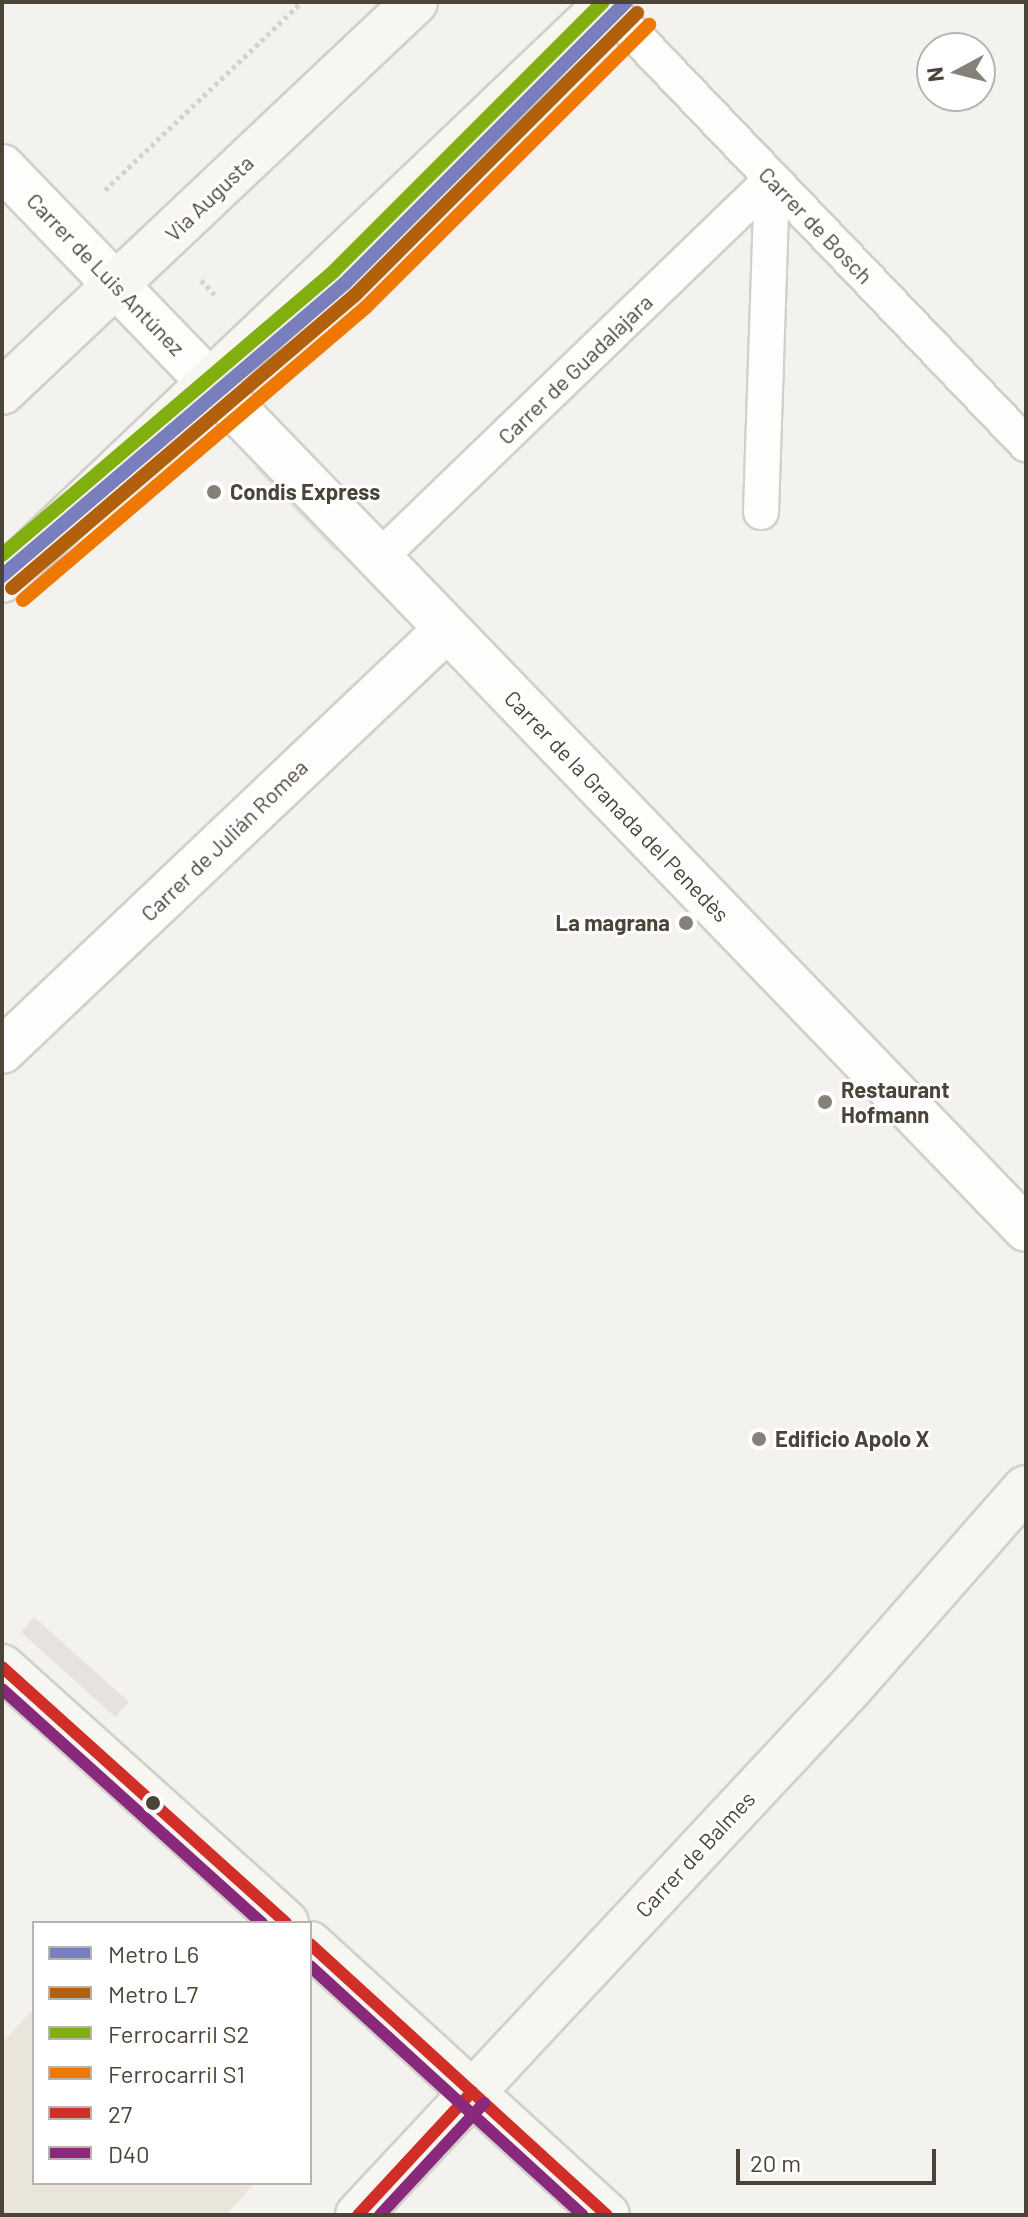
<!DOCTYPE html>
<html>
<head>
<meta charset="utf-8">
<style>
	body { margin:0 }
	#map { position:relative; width:1028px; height:2217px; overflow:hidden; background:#f4f2ee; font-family:Barlow,sans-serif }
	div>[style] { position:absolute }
	.education>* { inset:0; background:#eae5da }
	.parking>* { inset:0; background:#e6e3df }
	.path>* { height:5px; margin-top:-2.5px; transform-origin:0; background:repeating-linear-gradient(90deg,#d3d2cc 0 4px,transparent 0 8px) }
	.roads { filter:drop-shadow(2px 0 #d2d0cb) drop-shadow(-2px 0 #d2d0cb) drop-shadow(0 2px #d2d0cb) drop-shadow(0 -2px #d2d0cb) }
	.lane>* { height:34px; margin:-17px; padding:0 17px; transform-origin:17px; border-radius:17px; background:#fdfdfc }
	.street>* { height:44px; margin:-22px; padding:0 22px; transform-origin:22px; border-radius:22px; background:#fdfdfc }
	.secondary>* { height:44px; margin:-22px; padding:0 22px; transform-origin:22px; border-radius:22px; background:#f7f6f1 }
	.bus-1>* { height:12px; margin:-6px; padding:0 6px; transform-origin:6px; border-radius:6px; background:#d02e26 }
	.bus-2>* { height:12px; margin:-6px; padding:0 6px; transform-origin:6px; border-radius:6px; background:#88297c }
	.rail-1>* { height:14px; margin:-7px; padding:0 7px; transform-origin:7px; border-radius:7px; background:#82af10 }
	.rail-2>* { height:14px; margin:-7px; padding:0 7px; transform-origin:7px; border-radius:7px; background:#ef7900 }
	.metro-1>* { height:14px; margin:-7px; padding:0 7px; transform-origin:7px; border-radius:7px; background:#797fbc }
	.metro-2>* { height:14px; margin:-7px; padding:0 7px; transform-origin:7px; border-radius:7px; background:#b2600b }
	.dots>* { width:22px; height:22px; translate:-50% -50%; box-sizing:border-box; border:4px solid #fff; border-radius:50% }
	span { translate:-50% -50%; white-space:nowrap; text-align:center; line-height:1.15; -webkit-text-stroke:6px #fff; paint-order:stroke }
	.street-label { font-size:22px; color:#4b4439 }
	.poi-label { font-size:22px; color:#4b4439; font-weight:700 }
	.left { translate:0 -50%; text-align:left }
	.right { translate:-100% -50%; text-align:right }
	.frame { position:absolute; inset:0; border:4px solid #4b4439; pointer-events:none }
	.legend { position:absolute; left:32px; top:1921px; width:280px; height:264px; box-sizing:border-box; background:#fff; border:2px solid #b7b4b0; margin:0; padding:10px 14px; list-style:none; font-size:24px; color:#4b4439 }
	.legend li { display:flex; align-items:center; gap:16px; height:40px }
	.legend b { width:40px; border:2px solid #b7b4b0 }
	.north { position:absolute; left:916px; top:32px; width:80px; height:80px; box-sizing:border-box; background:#fff; border:2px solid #b7b4b0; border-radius:50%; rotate:263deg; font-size:22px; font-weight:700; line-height:32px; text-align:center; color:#4b4439 }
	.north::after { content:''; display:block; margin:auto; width:28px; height:36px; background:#868178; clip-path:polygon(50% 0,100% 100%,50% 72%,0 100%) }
	.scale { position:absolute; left:736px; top:2149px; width:200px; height:36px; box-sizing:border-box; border:4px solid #4b4439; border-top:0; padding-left:10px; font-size:24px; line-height:28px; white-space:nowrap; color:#4b4439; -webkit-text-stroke:6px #fff; paint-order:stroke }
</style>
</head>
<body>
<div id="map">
	<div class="education">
		<i style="clip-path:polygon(34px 2008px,34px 2183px,255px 2183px,226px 2215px,2px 2215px,2px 2043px)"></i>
	</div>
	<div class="parking">
		<i style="clip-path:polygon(357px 254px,370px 266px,295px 337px,282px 324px)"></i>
		<i style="clip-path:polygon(268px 456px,347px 539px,336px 552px,255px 468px)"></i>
		<i style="clip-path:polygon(34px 1617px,129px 1702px,115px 1717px,21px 1632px)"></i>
	</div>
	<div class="path">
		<i style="left:105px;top:190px;width:272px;rotate:-43.7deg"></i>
		<i style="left:201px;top:280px;width:22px;rotate:47deg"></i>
	</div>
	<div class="roads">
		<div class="lane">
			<i style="left:606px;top:5px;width:608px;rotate:46.27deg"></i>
			<i style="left:761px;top:512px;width:333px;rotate:-88.1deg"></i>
			<i style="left:378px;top:559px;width:547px;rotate:-43.96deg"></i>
		</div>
		<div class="street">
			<i style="left:2px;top:167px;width:1475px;rotate:46.04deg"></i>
			<i style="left:2px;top:1051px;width:613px;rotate:-43.48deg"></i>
		</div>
		<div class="secondary">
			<i style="left:2px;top:392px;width:568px;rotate:-43.36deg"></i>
			<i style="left:2px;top:580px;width:838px;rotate:-43.6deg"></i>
			<i style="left:2px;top:1667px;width:382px;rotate:42deg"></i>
			<i style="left:310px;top:1944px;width:402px;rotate:42.4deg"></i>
			<i style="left:358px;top:2215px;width:721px;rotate:-46.97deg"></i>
			<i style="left:850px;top:1688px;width:266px;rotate:-48.7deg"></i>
		</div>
	</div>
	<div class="bus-1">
		<i style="left:2px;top:1667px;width:382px;rotate:42deg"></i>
		<i style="left:310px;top:1944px;width:402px;rotate:42.4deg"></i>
		<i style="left:358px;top:2215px;width:168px;rotate:-47.2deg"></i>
	</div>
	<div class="bus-2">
		<i style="left:2px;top:1689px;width:350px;rotate:42deg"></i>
		<i style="left:310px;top:1966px;width:369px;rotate:42.4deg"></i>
		<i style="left:380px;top:2215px;width:153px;rotate:-47.1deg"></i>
	</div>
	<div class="rail-1">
		<i style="left:2px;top:555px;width:437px;rotate:-40.5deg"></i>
		<i style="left:334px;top:271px;width:380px;rotate:-45deg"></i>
	</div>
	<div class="rail-2">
		<i style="left:23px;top:600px;width:451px;rotate:-40.5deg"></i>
		<i style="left:366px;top:307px;width:400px;rotate:-44.9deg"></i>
	</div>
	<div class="metro-1">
		<i style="left:2px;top:576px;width:451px;rotate:-40.5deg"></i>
		<i style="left:345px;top:283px;width:397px;rotate:-45deg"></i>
	</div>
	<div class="metro-2">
		<i style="left:12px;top:588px;width:451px;rotate:-40.5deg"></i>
		<i style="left:355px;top:295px;width:399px;rotate:-45deg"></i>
	</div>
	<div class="dots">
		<i style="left:214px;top:492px;background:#868178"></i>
		<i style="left:686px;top:923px;background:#868178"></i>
		<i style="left:825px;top:1102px;background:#868178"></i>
		<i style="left:759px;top:1439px;background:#868178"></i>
		<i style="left:153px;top:1803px;background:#4b4439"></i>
	</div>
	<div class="street-label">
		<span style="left:209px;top:198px;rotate:-44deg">Via Augusta</span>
		<span style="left:816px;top:225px;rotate:46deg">Carrer de Bosch</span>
		<span style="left:106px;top:274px;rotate:46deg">Carrer de Luis Antúnez</span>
		<span style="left:575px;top:369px;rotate:-44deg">Carrer de Guadalajara</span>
		<span style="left:617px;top:806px;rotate:46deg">Carrer de la Granada del Penedès</span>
		<span style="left:224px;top:840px;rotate:-44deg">Carrer de Julián Romea</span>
		<span style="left:695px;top:1854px;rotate:-47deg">Carrer de Balmes</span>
	</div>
	<div class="poi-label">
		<span class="left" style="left:230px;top:492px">Condis Express</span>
		<span class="right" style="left:670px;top:923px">La magrana</span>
		<span class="left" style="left:841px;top:1102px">Restaurant<br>Hofmann</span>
		<span class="left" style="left:775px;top:1439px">Edificio Apolo X</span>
	</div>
	<div class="frame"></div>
	<ul class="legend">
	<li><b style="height:10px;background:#797fbc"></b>Metro L6</li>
	<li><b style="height:10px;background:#b2600b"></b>Metro L7</li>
	<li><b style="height:10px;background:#82af10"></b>Ferrocarril S2</li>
	<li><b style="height:10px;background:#ef7900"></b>Ferrocarril S1</li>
	<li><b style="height:10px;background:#d02e26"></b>27</li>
	<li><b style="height:10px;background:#88297c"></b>D40</li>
	</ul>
	<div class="north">N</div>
	<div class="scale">20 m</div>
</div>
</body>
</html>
